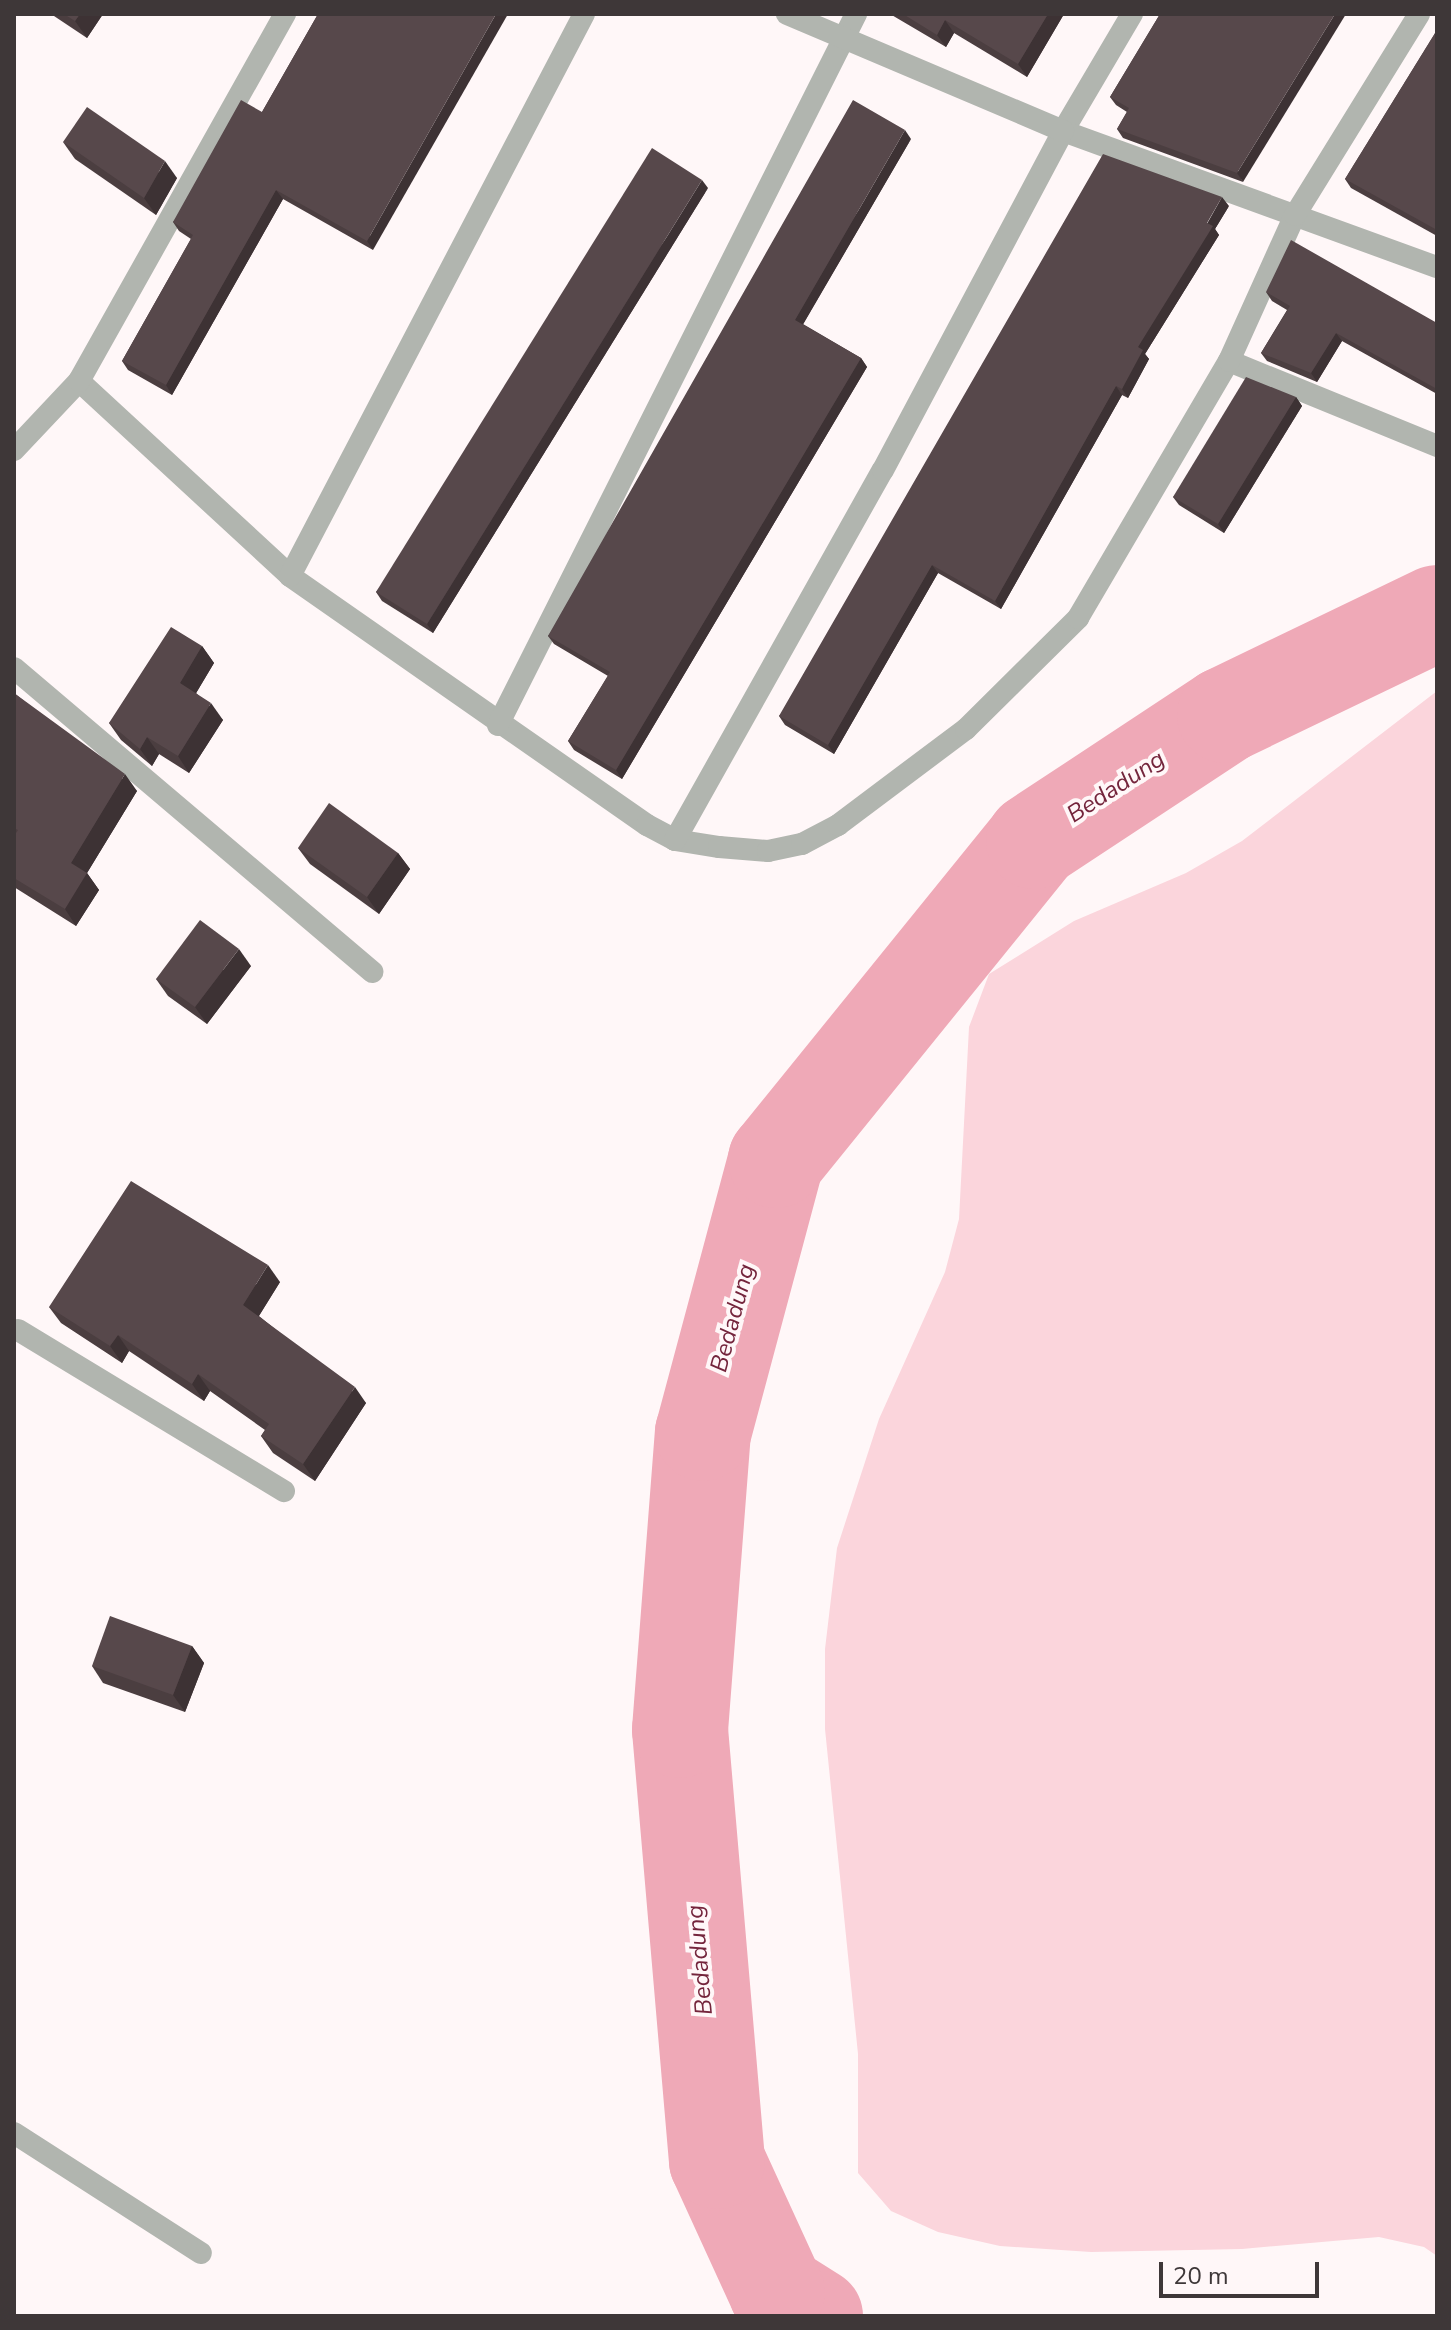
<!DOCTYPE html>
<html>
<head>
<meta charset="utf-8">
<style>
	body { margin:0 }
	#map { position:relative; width:1451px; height:2330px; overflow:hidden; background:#fff7f8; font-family:"Nunito Sans",sans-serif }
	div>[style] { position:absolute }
	.green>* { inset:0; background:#fbd5dc }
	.river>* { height:96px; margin:-48px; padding:0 48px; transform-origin:48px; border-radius:48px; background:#efa9b7 }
	.minor>* { height:22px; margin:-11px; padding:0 11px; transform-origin:11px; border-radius:11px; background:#b1b5af }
	.wall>* { inset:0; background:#4b3e40 }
	.shaded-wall>* { inset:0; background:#3d3234 }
	.building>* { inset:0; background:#57484b }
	span { translate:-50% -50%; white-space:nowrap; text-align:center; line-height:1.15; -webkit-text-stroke:8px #fff7f8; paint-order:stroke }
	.water-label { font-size:24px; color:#74253c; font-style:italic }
	.frame { position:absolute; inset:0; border:16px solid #3e3738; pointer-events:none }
	.scale { position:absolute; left:1159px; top:2262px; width:160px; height:36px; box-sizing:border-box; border:4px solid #3e3738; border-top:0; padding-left:10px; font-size:24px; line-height:28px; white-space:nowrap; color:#3e3738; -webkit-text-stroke:6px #fff7f8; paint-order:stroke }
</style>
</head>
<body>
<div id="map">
	<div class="green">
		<i style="clip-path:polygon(1437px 691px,1437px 2256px,1424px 2247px,1379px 2237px,1242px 2249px,1091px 2252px,1000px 2246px,938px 2232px,891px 2211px,858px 2173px,858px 2054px,825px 1729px,825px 1649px,837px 1548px,879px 1419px,945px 1272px,959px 1219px,969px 1027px,989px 974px,1074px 921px,1186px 873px,1242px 841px)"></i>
	</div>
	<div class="river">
		<i style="left:815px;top:2316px;width:45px;rotate:-147.7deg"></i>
		<i style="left:777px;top:2292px;width:144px;rotate:-114.6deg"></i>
		<i style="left:717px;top:2161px;width:433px;rotate:-94.9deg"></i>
		<i style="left:680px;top:1730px;width:298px;rotate:-85.6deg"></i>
		<i style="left:703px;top:1433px;width:283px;rotate:-75deg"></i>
		<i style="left:776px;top:1160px;width:410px;rotate:-51deg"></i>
		<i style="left:1034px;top:841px;width:229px;rotate:-33.4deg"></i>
		<i style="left:1225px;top:715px;width:235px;rotate:-25.7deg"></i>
	</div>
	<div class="minor">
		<i style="left:1132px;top:14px;width:136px;rotate:120.5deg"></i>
		<i style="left:1063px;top:131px;width:398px;rotate:20deg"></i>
		<i style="left:1229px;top:361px;width:225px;rotate:22.2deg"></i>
		<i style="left:79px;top:381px;width:287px;rotate:42.7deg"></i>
		<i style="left:290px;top:576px;width:435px;rotate:34.9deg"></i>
		<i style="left:647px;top:825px;width:32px;rotate:28deg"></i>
		<i style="left:675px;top:840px;width:45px;rotate:9deg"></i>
		<i style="left:719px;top:847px;width:49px;rotate:4.7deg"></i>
		<i style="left:768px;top:851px;width:35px;rotate:-12deg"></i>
		<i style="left:802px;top:844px;width:41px;rotate:-27.8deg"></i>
		<i style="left:838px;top:825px;width:160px;rotate:-36.9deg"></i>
		<i style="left:966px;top:729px;width:158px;rotate:-44.7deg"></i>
		<i style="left:1078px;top:618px;width:298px;rotate:-59.6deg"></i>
		<i style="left:1229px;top:361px;width:160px;rotate:-65.7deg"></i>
		<i style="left:1295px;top:215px;width:236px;rotate:-58.3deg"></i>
		<i style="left:14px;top:450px;width:95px;rotate:-46.7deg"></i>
		<i style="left:79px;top:381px;width:421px;rotate:-60.7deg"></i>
		<i style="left:290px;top:576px;width:634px;rotate:-62.38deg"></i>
		<i style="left:14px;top:668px;width:470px;rotate:40.3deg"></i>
		<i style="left:498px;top:725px;width:796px;rotate:-63.27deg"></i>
		<i style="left:675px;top:840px;width:424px;rotate:-60.7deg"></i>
		<i style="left:883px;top:470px;width:384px;rotate:-62deg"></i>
		<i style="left:1063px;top:131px;width:300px;rotate:-157deg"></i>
		<i style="left:18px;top:1330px;width:311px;rotate:31.2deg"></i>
		<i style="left:14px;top:2133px;width:222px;rotate:32.7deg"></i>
	</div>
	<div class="wall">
		<i style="clip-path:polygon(51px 14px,103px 14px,87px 38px)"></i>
		<i style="clip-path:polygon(318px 14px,373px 250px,283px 199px,172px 395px,128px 370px,122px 361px,191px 239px,179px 231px,173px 222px,262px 112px)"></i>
		<i style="clip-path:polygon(890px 14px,1064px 14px,1027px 77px,954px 33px,946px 47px)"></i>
		<i style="clip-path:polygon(1160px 14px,1243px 182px,1123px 138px,1117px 129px,1127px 112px,1116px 105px,1110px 97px)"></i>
		<i style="clip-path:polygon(1437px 30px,1437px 236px,1351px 188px,1345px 179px)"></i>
		<i style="clip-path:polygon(911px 139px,803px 324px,861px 358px,867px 367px,622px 779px,574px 750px,568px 741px,608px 676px,554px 644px,548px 636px)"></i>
		<i style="clip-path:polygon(63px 142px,177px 178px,156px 215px,75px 159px)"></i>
		<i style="clip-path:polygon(708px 188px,433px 633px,382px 601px,376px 592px)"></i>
		<i style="clip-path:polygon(1229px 206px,1215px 229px,1219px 235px,1145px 354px,1149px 359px,1128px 398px,1122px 395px,1001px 609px,938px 573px,834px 754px,785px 725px,779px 716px)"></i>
		<i style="clip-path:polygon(1266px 292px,1437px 323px,1437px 394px,1342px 341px,1317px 382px,1267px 361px,1261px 353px,1287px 310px,1272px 301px)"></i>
		<i style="clip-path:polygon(1296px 397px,1302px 406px,1224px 533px,1179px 505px,1173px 497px)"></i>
		<i style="clip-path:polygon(202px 646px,214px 663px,196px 693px,223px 720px,189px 773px,159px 754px,152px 766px,121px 740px,109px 723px)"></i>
		<i style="clip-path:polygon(14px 693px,137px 791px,87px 873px,99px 890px,76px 926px,14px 887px)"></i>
		<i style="clip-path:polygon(298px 848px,398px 853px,410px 869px,379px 914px,310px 864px)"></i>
		<i style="clip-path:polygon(251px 966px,207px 1024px,168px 996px,156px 979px)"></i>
		<i style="clip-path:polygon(280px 1282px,259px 1316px,366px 1403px,315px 1481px,273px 1453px,261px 1436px,265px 1430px,210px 1391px,204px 1401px,129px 1351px,122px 1363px,61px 1323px,49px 1307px)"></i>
		<i style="clip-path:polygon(192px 1646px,204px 1663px,185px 1712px,103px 1683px,92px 1666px)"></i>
	</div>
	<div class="shaded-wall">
		<i style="clip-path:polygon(80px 14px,103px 14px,87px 38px,75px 21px)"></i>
		<i style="clip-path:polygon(496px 14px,508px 14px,373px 250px,367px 241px)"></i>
		<i style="clip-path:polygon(1048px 14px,1064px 14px,1027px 77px,1018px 64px)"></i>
		<i style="clip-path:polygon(1335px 14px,1346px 14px,1243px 182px,1237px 173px)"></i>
		<i style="clip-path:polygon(945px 20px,954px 33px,946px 47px,937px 35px)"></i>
		<i style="clip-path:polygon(905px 130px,911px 139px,801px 328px,795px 320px)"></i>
		<i style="clip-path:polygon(165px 161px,177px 178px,156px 215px,144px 198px)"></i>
		<i style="clip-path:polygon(702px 180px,708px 188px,433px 633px,427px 624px)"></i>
		<i style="clip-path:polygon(276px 190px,283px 199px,172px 395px,166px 385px)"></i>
		<i style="clip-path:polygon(1222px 197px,1229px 206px,1215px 229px,1219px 235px,1145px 354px,1149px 359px,1128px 398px,1122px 389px,1138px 347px)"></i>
		<i style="clip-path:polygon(1336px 333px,1342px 341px,1317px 382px,1311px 373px)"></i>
		<i style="clip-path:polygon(861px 358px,867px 367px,622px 779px,616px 770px)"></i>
		<i style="clip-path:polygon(1116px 386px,1122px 395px,1001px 609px,995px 601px)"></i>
		<i style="clip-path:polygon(1296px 397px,1302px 406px,1224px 533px,1218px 524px)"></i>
		<i style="clip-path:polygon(932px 565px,938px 573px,834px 754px,828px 745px)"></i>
		<i style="clip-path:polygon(202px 646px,214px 663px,192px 700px,180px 683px)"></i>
		<i style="clip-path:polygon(211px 703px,223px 720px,189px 773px,178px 756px)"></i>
		<i style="clip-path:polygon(147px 737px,159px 754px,152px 766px,140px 749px)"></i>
		<i style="clip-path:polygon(125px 774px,137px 791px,87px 873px,99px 890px,76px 926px,65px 909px,71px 863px)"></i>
		<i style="clip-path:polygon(398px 853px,410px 869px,379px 914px,367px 897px)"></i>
		<i style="clip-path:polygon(239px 949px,251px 966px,207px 1024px,195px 1007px)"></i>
		<i style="clip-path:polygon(268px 1265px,280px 1282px,255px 1322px,243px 1305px)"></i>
		<i style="clip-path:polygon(118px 1335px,129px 1351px,122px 1363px,110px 1346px)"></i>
		<i style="clip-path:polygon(198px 1374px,210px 1391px,204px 1401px,192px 1384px)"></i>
		<i style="clip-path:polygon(355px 1387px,366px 1403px,315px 1481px,303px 1464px)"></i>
		<i style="clip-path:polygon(192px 1646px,204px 1663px,185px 1712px,173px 1695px)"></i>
	</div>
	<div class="building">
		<i style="clip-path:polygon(64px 14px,80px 14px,75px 21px)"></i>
		<i style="clip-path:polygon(318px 14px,496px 14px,367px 241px,276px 190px,166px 385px,122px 361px,193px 235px,173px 222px,241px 100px,262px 112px)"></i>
		<i style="clip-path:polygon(903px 14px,1048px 14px,1018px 64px,945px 20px,937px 35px)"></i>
		<i style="clip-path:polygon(1160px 14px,1335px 14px,1237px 173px,1117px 129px,1129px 108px,1110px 97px)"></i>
		<i style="clip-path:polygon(1437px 30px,1437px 230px,1345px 179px)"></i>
		<i style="clip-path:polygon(853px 100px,905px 130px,795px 320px,861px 358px,616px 770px,568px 741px,610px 672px,548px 636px)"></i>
		<i style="clip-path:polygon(87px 107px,165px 161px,144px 198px,63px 142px)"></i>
		<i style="clip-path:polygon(652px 148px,702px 180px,427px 624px,376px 592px)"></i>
		<i style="clip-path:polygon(1103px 154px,1222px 197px,1207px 223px,1213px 226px,1138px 347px,1143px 350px,1122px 389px,1116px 386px,995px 601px,932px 565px,828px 745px,779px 716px)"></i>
		<i style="clip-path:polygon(1291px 240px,1437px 323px,1437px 389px,1336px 333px,1311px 373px,1261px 353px,1290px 306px,1266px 292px)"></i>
		<i style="clip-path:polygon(1246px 377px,1296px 397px,1218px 524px,1173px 497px)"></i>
		<i style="clip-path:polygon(171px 627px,202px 646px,180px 683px,211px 703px,178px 756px,147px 737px,140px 749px,109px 723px)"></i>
		<i style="clip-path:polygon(14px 693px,125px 774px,71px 863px,87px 873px,65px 909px,14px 878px,14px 836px,18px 830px,14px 828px)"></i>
		<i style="clip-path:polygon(329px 803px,398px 853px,367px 897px,298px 848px)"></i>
		<i style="clip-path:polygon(200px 920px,239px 949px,195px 1007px,156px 979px)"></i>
		<i style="clip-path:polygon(131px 1181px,268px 1265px,243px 1305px,355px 1387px,303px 1464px,261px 1436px,269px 1424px,198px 1374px,192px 1384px,118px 1335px,110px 1346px,49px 1307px)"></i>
		<i style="clip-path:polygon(110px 1616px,192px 1646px,173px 1695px,92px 1666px)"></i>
	</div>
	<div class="water-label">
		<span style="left:1116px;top:787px;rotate:-33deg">Bedadung</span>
		<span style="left:733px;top:1318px;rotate:-75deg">Bedadung</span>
		<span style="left:700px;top:1960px;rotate:-95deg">Bedadung</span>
	</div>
	<div class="frame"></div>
	<div class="scale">20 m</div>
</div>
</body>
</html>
